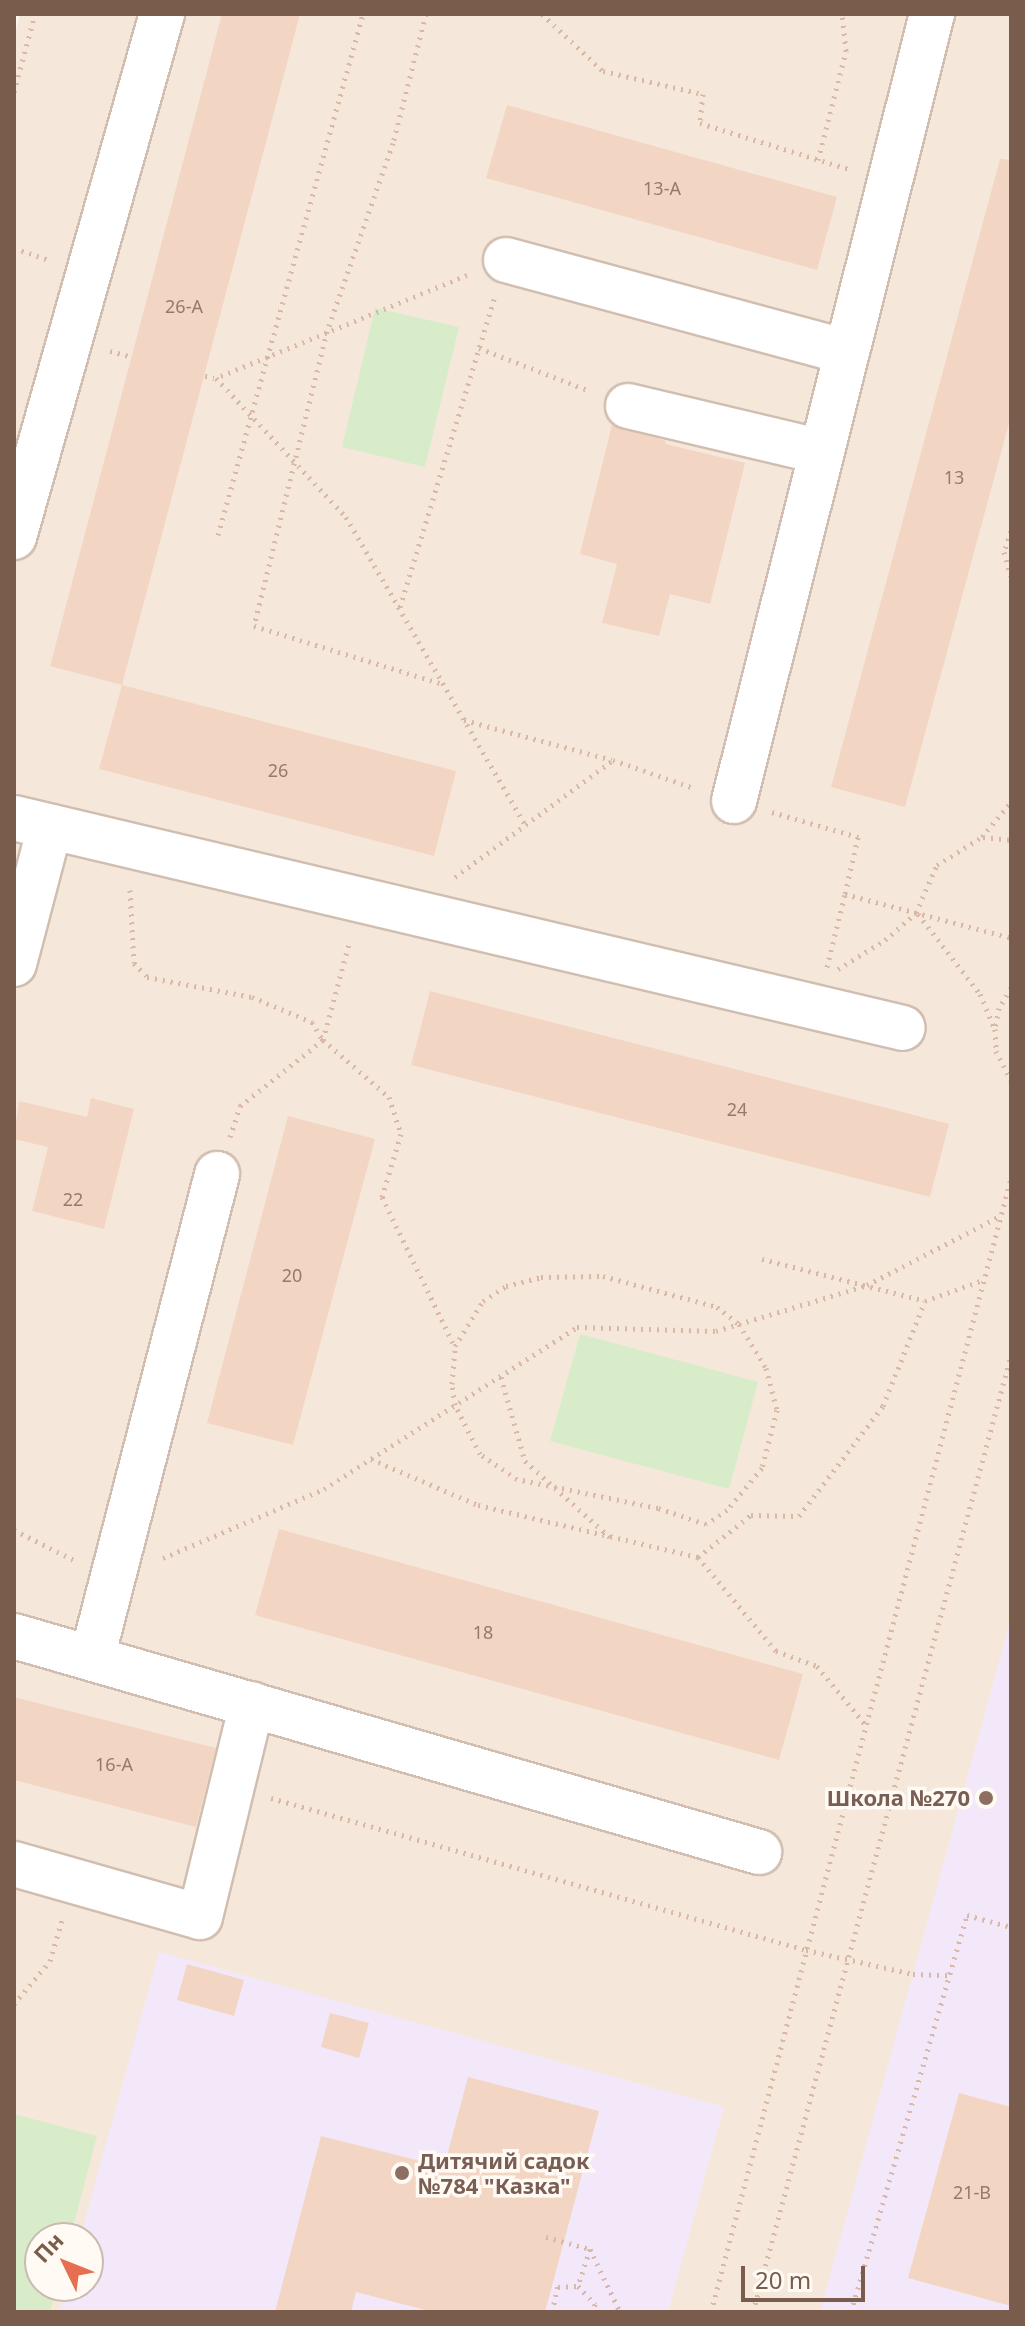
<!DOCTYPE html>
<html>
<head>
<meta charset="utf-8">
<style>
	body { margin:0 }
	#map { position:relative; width:1025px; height:2326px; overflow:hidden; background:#fdf6ec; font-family:"Noto Sans",sans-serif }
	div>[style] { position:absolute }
	.residential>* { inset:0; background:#f5e8da }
	.education>* { inset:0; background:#f3e8fa }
	.green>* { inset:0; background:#d8ecc9 }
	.building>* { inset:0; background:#f3d5c3 }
	.path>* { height:5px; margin-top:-2.5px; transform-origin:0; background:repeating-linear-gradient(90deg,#d9b8a5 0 2px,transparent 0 8px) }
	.roads { filter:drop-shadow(2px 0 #d1beb0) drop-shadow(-2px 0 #d1beb0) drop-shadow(0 2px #d1beb0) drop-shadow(0 -2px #d1beb0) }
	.minor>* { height:44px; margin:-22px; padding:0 22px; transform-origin:22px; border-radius:22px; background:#fff }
	.dots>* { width:22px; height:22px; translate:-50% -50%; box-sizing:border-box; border:4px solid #fffaf3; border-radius:50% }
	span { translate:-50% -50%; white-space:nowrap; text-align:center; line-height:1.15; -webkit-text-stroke:7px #fffaf3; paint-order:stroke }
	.number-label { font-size:18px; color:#987a6a }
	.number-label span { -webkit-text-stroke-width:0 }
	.education-label { font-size:22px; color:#785e54; font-weight:700 }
	.right { translate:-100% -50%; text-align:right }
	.left { translate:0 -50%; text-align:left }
	.frame { position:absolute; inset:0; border:16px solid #7a5c4d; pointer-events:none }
	.north { position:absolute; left:24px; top:2222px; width:80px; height:80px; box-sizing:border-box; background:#fffaf3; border:2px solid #cabbb1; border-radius:50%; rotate:313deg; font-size:22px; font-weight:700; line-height:32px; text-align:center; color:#7a5c4d }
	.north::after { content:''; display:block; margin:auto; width:28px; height:36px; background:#e76f51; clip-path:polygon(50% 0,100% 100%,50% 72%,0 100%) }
	.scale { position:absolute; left:741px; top:2266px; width:124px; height:36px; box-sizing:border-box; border:4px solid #7a5c4d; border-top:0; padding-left:10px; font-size:24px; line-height:28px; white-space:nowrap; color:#7a5c4d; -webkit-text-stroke:6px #fffaf3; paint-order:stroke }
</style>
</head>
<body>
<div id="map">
	<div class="residential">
		<i style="clip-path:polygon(evenodd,20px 14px,1011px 14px,1011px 2312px,14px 2312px,14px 37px,20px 14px,40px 2238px,88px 2238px,88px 2286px,40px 2286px,40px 2238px)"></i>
	</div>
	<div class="education">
		<i style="clip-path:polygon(1011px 1618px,1011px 2312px,820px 2312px,913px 1974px)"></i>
		<i style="clip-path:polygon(159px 1952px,724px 2107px,668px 2312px,59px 2312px,66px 2286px,88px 2286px,88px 2238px,80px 2238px)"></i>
	</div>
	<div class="green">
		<i style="clip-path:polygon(375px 308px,459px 327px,425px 467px,342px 447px)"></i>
		<i style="clip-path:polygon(580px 1334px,758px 1382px,729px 1489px,550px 1441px)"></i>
		<i style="clip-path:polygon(14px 2114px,97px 2136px,70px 2238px,40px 2238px,40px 2286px,57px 2286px,50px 2312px,14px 2312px)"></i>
	</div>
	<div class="building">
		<i style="clip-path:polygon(222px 14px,300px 14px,122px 685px,50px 666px)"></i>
		<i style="clip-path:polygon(507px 105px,837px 197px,817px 270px,486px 178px)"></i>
		<i style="clip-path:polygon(1000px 159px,1011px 160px,1011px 416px,905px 807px,831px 787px)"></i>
		<i style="clip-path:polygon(612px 425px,666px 441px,665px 444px,745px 463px,710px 604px,670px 594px,659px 636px,602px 623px,617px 564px,580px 554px)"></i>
		<i style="clip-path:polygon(122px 685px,456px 771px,434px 856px,99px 769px)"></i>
		<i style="clip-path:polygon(430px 991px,949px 1124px,930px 1197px,411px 1065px)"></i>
		<i style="clip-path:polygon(91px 1098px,134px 1109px,104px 1229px,32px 1211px,48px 1147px,14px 1139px,19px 1101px,87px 1117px)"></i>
		<i style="clip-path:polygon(288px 1116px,375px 1139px,293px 1445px,207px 1423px)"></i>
		<i style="clip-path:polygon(279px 1529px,803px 1674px,779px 1760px,255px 1615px)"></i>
		<i style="clip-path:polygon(14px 1697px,216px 1748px,196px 1827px,14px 1780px)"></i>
		<i style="clip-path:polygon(187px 1964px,244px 1980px,234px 2016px,177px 2000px)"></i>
		<i style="clip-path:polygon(330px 2013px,369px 2023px,359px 2058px,321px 2047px)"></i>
		<i style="clip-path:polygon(468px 2077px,599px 2111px,545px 2312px,433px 2312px,356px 2292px,351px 2312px,275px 2312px,321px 2136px,444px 2167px)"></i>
		<i style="clip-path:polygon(959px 2093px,1011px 2107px,1011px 2306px,908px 2278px)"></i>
	</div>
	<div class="path">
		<i style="left:426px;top:14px;width:133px;rotate:104.3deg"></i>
		<i style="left:393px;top:143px;width:199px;rotate:109.3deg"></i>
		<i style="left:327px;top:331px;width:304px;rotate:103.9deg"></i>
		<i style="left:254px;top:626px;width:198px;rotate:17.1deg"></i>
		<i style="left:542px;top:14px;width:83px;rotate:43.1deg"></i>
		<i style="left:603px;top:71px;width:103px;rotate:13deg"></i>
		<i style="left:703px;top:94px;width:29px;rotate:96deg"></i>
		<i style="left:700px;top:123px;width:156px;rotate:17.2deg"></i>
		<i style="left:14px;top:92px;width:81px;rotate:-74.9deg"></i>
		<i style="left:818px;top:160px;width:113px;rotate:-75.6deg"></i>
		<i style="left:846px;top:51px;width:37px;rotate:-96deg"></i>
		<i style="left:14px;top:248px;width:39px;rotate:19deg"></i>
		<i style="left:467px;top:275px;width:271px;rotate:157.7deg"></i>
		<i style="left:216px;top:378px;width:190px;rotate:46.9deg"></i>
		<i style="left:346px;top:517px;width:358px;rotate:59.8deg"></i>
		<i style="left:479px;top:348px;width:119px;rotate:21.2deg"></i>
		<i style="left:110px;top:351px;width:23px;rotate:15deg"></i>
		<i style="left:205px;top:376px;width:9px;rotate:13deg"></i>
		<i style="left:1011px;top:531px;width:22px;rotate:108deg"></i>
		<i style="left:1004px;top:552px;width:25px;rotate:74deg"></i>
		<i style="left:218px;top:535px;width:541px;rotate:-74.45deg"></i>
		<i style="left:400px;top:607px;width:322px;rotate:-73deg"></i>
		<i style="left:464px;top:720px;width:153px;rotate:15.1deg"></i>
		<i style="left:772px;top:812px;width:90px;rotate:16.2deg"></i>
		<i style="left:858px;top:837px;width:58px;rotate:102.8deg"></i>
		<i style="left:983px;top:837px;width:28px;rotate:6deg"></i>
		<i style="left:455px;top:877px;width:197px;rotate:-36.5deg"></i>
		<i style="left:613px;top:760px;width:86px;rotate:19.1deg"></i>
		<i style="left:130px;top:890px;width:73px;rotate:86.9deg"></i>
		<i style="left:134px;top:963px;width:19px;rotate:47deg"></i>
		<i style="left:147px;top:977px;width:107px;rotate:10.8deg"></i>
		<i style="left:252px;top:997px;width:65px;rotate:22.6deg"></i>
		<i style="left:312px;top:1022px;width:21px;rotate:59deg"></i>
		<i style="left:323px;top:1040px;width:87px;rotate:40.8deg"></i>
		<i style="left:389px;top:1097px;width:39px;rotate:72deg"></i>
		<i style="left:401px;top:1134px;width:66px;rotate:106.8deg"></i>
		<i style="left:382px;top:1197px;width:165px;rotate:64.1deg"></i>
		<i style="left:918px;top:914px;width:101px;rotate:52.2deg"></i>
		<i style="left:980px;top:994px;width:38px;rotate:67deg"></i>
		<i style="left:827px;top:967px;width:75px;rotate:-76.1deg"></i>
		<i style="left:845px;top:894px;width:172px;rotate:14.8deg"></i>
		<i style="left:838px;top:969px;width:55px;rotate:-31.7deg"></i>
		<i style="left:885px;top:940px;width:41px;rotate:-41.1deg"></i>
		<i style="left:916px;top:913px;width:52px;rotate:-66.4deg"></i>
		<i style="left:937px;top:865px;width:53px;rotate:-31.9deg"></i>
		<i style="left:982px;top:837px;width:45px;rotate:-50.4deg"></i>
		<i style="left:1011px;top:988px;width:23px;rotate:121deg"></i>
		<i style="left:999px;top:1008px;width:21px;rotate:101deg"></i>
		<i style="left:995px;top:1029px;width:22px;rotate:87deg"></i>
		<i style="left:996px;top:1051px;width:34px;rotate:63deg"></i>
		<i style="left:230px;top:1137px;width:33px;rotate:-72deg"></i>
		<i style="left:240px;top:1106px;width:106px;rotate:-38.5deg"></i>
		<i style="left:323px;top:1040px;width:104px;rotate:-74.9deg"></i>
		<i style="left:762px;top:1259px;width:168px;rotate:14.4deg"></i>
		<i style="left:603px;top:1276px;width:118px;rotate:15.2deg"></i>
		<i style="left:717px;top:1307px;width:28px;rotate:38deg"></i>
		<i style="left:739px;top:1324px;width:52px;rotate:58.5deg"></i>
		<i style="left:766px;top:1368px;width:43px;rotate:75.3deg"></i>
		<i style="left:777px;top:1410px;width:60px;rotate:104.5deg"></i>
		<i style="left:762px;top:1468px;width:55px;rotate:129.8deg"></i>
		<i style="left:727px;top:1510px;width:25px;rotate:146deg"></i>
		<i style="left:706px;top:1524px;width:51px;rotate:-161.6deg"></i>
		<i style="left:658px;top:1508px;width:144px;rotate:-168.4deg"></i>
		<i style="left:517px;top:1479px;width:45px;rotate:-146deg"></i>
		<i style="left:480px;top:1454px;width:55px;rotate:-117deg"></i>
		<i style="left:455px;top:1405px;width:21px;rotate:-98deg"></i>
		<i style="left:452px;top:1384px;width:38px;rotate:-85deg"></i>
		<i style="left:455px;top:1346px;width:53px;rotate:-58.1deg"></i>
		<i style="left:483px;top:1301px;width:27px;rotate:-33deg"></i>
		<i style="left:506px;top:1286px;width:36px;rotate:-14deg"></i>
		<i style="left:541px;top:1277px;width:62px;rotate:-0.9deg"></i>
		<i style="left:501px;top:1377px;width:87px;rotate:74.1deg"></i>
		<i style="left:525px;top:1461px;width:117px;rotate:41.9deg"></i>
		<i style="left:371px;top:1459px;width:116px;rotate:23.3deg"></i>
		<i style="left:478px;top:1505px;width:226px;rotate:13.3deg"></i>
		<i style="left:698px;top:1557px;width:122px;rotate:50.3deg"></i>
		<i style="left:776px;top:1651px;width:44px;rotate:20.1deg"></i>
		<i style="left:817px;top:1666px;width:75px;rotate:50.4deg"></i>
		<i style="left:14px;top:1530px;width:67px;rotate:26.6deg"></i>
		<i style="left:698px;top:1557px;width:68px;rotate:-38.4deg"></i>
		<i style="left:751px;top:1515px;width:48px;rotate:1.2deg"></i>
		<i style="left:799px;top:1516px;width:138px;rotate:-52.6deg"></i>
		<i style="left:883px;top:1406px;width:113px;rotate:-68.2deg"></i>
		<i style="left:925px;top:1301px;width:62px;rotate:-19.9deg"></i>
		<i style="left:163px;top:1558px;width:175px;rotate:-23.2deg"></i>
		<i style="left:324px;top:1489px;width:300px;rotate:-32.6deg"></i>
		<i style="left:577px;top:1327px;width:139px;rotate:1.6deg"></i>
		<i style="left:716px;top:1331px;width:158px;rotate:-16.9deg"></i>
		<i style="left:867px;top:1285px;width:150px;rotate:-27.4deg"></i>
		<i style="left:271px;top:1798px;width:556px;rotate:15.86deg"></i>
		<i style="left:806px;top:1950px;width:110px;rotate:12.6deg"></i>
		<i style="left:913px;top:1974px;width:36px;rotate:2deg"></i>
		<i style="left:14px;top:2004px;width:56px;rotate:-50.1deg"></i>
		<i style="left:50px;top:1961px;width:43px;rotate:-73.7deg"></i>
		<i style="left:546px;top:2237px;width:46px;rotate:15.3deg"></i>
		<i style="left:590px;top:2249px;width:39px;rotate:108deg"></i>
		<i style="left:590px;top:2249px;width:70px;rotate:64.5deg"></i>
		<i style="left:552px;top:2312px;width:26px;rotate:-77deg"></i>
		<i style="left:558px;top:2287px;width:20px;rotate:-3deg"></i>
		<i style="left:578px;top:2286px;width:25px;rotate:47deg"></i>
		<i style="left:595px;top:2304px;width:8px;rotate:104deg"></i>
		<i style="left:711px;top:2312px;width:1173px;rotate:-75.18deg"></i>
		<i style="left:753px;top:2312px;width:991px;rotate:-74.91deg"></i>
		<i style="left:851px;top:2312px;width:414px;rotate:-73.7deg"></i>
		<i style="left:967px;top:1915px;width:46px;rotate:15.3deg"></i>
	</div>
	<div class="roads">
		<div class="minor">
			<i style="left:506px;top:260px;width:353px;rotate:15.1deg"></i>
			<i style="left:628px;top:406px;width:199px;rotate:13.3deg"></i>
			<i style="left:14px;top:537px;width:544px;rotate:-74.2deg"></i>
			<i style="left:734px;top:801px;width:812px;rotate:-75.88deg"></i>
			<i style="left:14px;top:818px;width:913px;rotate:13.29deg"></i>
			<i style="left:14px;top:964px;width:142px;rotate:-75.3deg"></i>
			<i style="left:14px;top:1636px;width:776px;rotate:16.17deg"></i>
			<i style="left:92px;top:1658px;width:500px;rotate:-75.5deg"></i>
			<i style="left:14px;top:1864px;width:193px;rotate:15.9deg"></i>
			<i style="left:200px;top:1917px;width:219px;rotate:-76.3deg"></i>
		</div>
	</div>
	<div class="dots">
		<i style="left:986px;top:1798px;background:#8d6e63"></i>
		<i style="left:402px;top:2173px;background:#8d6e63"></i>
	</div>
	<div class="number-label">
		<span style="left:662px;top:188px">13-А</span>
		<span style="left:184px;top:306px">26-А</span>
		<span style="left:954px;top:477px">13</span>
		<span style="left:278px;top:770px">26</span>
		<span style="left:737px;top:1109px">24</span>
		<span style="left:73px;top:1199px">22</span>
		<span style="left:292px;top:1275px">20</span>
		<span style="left:483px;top:1632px">18</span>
		<span style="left:114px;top:1764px">16-А</span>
		<span style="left:972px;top:2192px">21-В</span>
	</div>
	<div class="education-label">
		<span class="right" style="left:970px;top:1798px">Школа №270</span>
		<span class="left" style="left:418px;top:2173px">Дитячий садок<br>№784 "Казка"</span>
	</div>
	<div class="frame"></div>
	<div class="north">Пн</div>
	<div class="scale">20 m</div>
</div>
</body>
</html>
